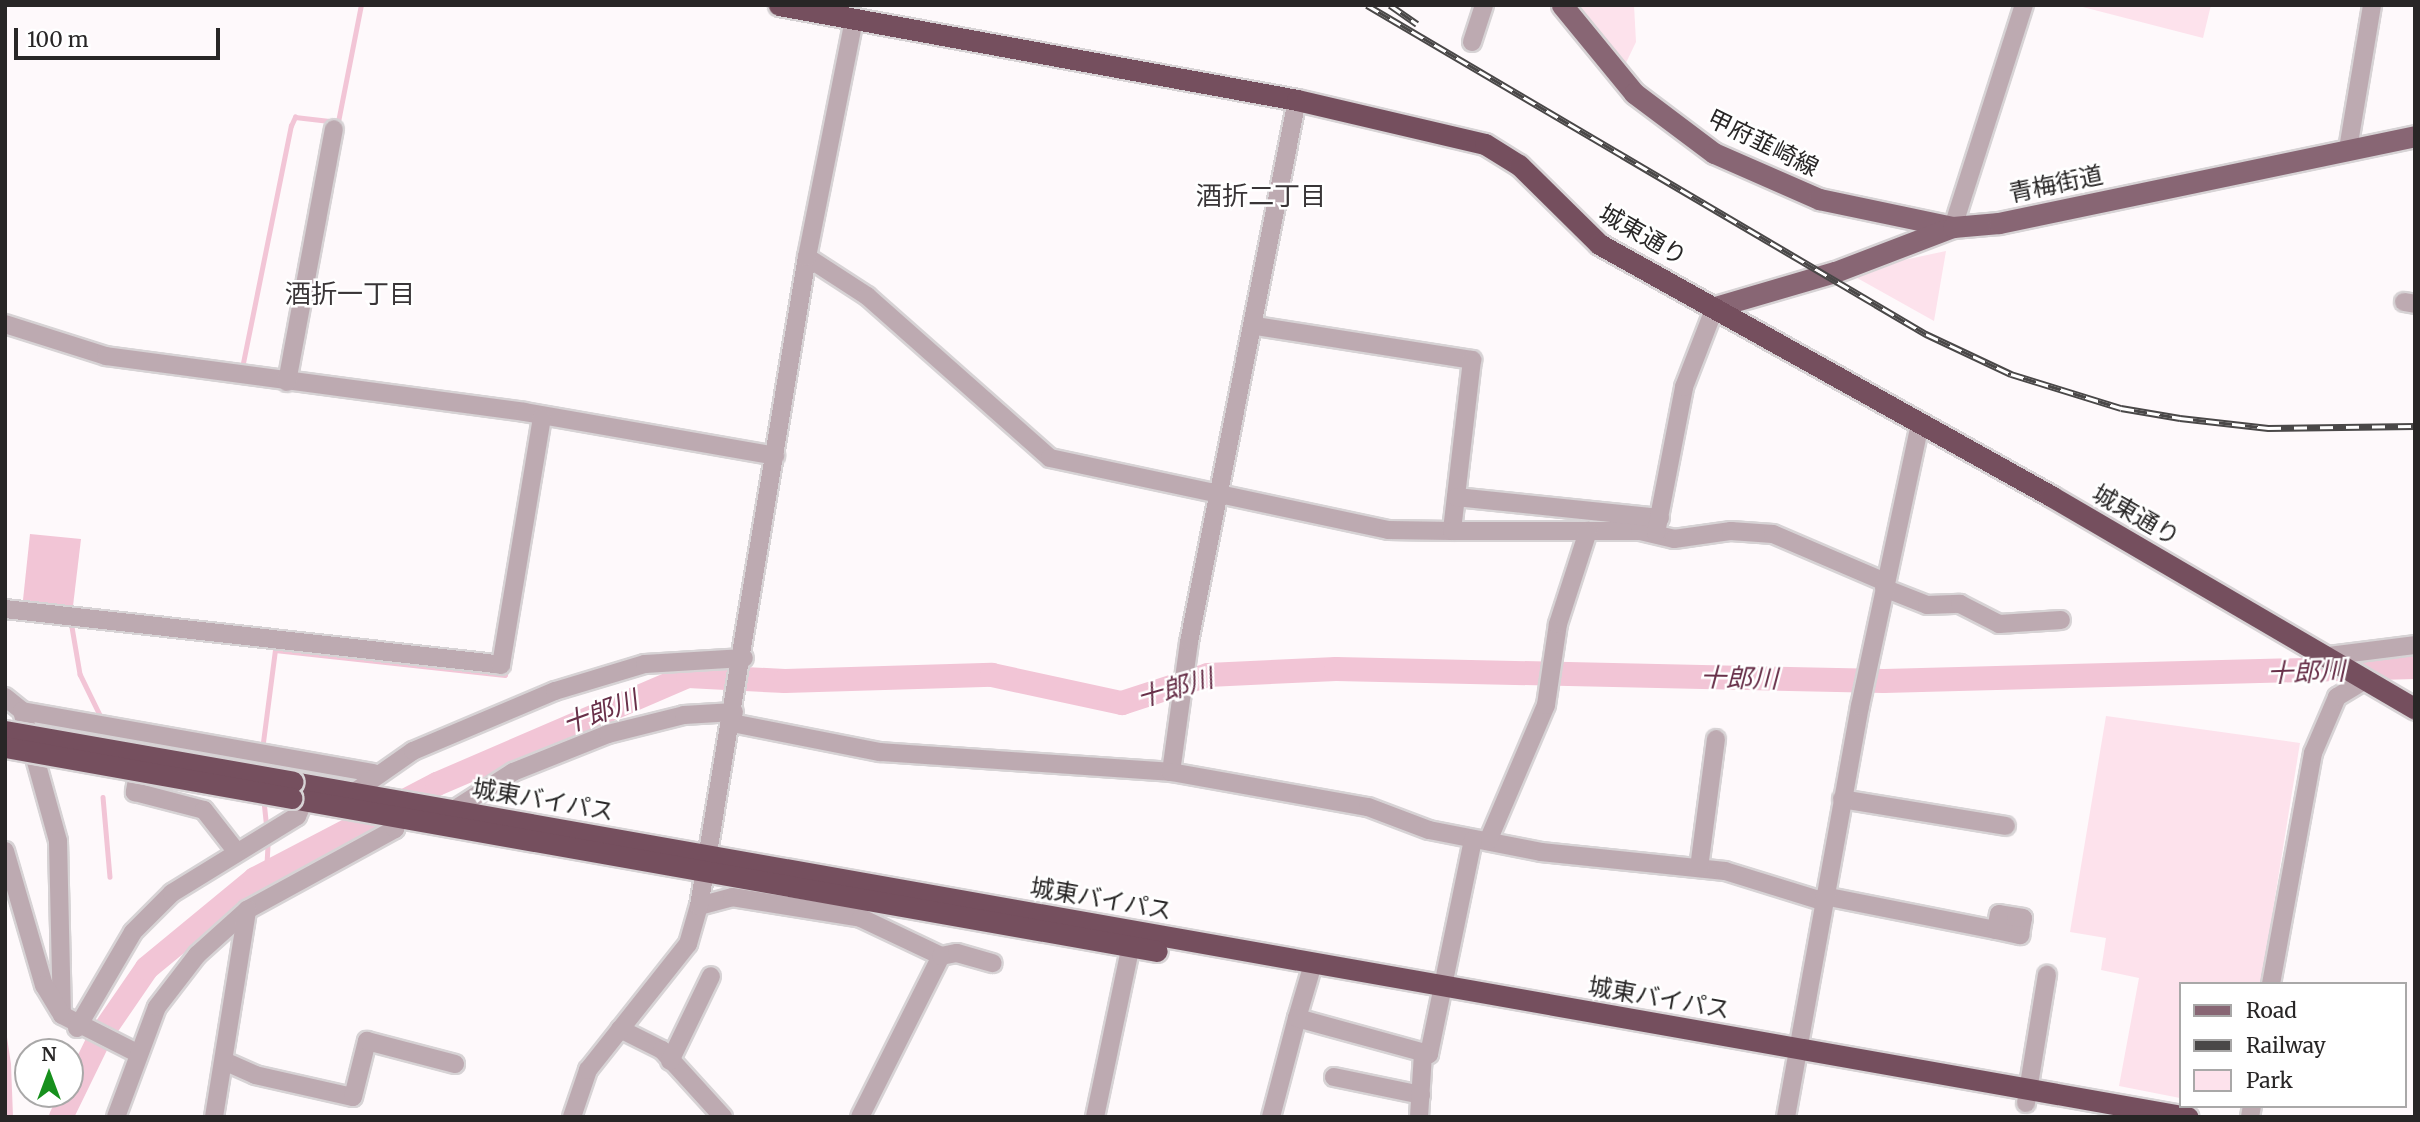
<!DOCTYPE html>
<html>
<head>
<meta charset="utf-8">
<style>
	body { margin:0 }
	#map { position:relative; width:2420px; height:1122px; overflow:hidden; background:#fef9fb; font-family:Merriweather,"Noto Sans JP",serif }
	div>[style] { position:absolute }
	.green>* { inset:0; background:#fde2ec }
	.water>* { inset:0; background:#f2c5d6 }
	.stream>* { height:4.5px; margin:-2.25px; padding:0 2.25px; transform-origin:2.25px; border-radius:2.25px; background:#f2c5d6 }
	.river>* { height:24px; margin:-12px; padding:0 12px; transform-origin:12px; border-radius:12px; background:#f2c5d6 }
	.roads { filter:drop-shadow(2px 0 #d7d3d5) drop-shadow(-2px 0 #d7d3d5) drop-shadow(0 2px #d7d3d5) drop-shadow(0 -2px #d7d3d5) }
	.minor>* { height:18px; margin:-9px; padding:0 9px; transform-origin:9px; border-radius:9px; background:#bdaab1 }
	.major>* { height:21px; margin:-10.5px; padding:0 10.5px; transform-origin:10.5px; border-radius:10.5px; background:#886674 }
	.highway>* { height:21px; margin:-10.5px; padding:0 10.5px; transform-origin:10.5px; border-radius:10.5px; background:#754f5e }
	.rail>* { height:7px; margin-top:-3.5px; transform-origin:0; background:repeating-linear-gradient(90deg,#fff 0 13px,#4a4848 0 26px); box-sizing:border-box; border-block:2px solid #4a4848 }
	.bridges { filter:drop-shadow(2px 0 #d7d3d5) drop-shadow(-2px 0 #d7d3d5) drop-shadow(0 2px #d7d3d5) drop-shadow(0 -2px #d7d3d5) }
	.highway-bridge>* { height:21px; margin:-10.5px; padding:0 10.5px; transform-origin:10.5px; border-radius:10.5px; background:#754f5e }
	span { translate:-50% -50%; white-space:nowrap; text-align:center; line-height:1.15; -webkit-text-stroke:5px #fff; paint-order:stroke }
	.street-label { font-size:24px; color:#282626 }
	.neighbourhood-label { font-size:26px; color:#393537 }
	.water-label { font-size:26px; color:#683049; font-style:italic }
	.frame { position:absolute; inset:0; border:7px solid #282626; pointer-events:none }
	.legend { position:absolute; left:2179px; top:982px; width:228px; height:126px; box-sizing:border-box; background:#fff; border:2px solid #a9a8a8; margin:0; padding:9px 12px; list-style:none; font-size:21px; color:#282626 }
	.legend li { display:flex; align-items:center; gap:14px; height:35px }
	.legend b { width:35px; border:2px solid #a9a8a8 }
	.north { position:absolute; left:14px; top:1038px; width:70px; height:70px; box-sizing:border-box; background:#fff; border:2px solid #a9a8a8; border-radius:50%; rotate:0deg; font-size:19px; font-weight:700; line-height:28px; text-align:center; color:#282626 }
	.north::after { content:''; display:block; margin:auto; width:24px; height:32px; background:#17901d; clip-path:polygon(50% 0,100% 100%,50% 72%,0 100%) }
	.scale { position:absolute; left:14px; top:28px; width:206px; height:32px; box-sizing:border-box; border:4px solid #282626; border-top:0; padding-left:9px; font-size:21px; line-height:24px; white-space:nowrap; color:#282626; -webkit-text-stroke:5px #fff; paint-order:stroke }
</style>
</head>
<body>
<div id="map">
	<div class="green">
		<i style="clip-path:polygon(1578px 5px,1634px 5px,1636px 42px,1623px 69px)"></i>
		<i style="clip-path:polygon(2075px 5px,2211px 5px,2203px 38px)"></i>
		<i style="clip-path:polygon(1946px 251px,1934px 321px,1850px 274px,1866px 268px)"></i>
		<i style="clip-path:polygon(2106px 716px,2300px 743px,2261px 984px,2180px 984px,2180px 1098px,2119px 1086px,2139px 978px,2101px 970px,2106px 938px,2070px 932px)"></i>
	</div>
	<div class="water">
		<i style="clip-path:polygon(30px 534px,81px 539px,73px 606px,23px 600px)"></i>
		<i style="clip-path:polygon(5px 1024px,11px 1064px,13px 1117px,5px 1117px)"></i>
	</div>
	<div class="stream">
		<i style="left:242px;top:368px;width:247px;rotate:-78.6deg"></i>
		<i style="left:291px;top:126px;width:10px;rotate:-66deg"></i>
		<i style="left:295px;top:117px;width:43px;rotate:6.6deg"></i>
		<i style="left:338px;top:122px;width:119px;rotate:-78.9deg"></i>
		<i style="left:375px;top:383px;width:180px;rotate:8deg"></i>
		<i style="left:72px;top:627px;width:48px;rotate:80.3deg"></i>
		<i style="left:80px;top:674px;width:46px;rotate:64deg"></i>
		<i style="left:262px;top:750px;width:101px;rotate:-82.6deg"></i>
		<i style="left:275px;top:650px;width:231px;rotate:6.2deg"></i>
		<i style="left:505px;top:675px;width:8px;rotate:-83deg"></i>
		<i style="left:103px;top:797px;width:80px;rotate:85deg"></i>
		<i style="left:264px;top:801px;width:29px;rotate:84deg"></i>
		<i style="left:266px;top:874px;width:35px;rotate:-87deg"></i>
	</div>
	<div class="river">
		<i style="left:61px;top:1117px;width:91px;rotate:-64deg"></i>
		<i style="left:101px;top:1035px;width:81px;rotate:-55.5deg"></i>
		<i style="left:147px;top:968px;width:140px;rotate:-39.5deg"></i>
		<i style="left:255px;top:879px;width:205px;rotate:-27.6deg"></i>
		<i style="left:437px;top:784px;width:273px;rotate:-23.3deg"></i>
		<i style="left:688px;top:676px;width:97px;rotate:3deg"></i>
		<i style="left:785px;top:681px;width:207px;rotate:-1.7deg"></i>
		<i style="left:992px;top:675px;width:133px;rotate:12.2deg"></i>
		<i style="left:1122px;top:703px;width:90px;rotate:-18deg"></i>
		<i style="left:1208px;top:675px;width:128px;rotate:-2.7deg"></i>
		<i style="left:1336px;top:669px;width:548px;rotate:1.25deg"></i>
		<i style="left:1884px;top:681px;width:531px;rotate:-1.51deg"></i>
	</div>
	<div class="roads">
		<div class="minor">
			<i style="left:1472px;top:42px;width:39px;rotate:-72deg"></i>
			<i style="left:2348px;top:149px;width:146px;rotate:-80.5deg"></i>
			<i style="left:1953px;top:227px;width:233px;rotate:-72.3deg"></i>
			<i style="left:807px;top:257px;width:72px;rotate:33deg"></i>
			<i style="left:867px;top:296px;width:244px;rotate:41.5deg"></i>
			<i style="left:1050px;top:458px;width:346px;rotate:12deg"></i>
			<i style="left:1388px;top:530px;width:64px;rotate:0.9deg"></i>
			<i style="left:2404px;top:302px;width:11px;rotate:10deg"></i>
			<i style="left:5px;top:324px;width:106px;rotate:17.6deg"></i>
			<i style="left:106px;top:356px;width:422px;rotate:7.6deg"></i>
			<i style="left:524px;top:412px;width:255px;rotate:9.9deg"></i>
			<i style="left:1256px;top:326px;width:219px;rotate:8.9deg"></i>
			<i style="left:1472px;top:360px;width:172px;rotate:96.7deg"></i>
			<i style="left:1452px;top:531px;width:188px"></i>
			<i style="left:1640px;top:531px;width:35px;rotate:13deg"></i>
			<i style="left:1674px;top:539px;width:58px;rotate:-8deg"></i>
			<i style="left:1731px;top:531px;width:42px;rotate:4.1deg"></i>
			<i style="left:1773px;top:534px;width:122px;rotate:23.2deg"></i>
			<i style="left:287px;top:382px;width:257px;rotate:-79.5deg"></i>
			<i style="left:1456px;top:497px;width:205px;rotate:5.9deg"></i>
			<i style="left:1656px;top:533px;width:149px;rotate:-79.1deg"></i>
			<i style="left:1684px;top:387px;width:86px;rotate:-68.8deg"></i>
			<i style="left:1884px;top:588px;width:46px;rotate:21.6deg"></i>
			<i style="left:1927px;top:605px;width:33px;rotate:-2deg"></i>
			<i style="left:1960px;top:604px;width:44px;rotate:27.1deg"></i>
			<i style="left:1999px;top:624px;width:62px;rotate:-3.7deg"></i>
			<i style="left:5px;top:609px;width:499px;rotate:6.4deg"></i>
			<i style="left:501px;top:665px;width:250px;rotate:-80.6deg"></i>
			<i style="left:2320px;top:657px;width:96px;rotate:-7.2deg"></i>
			<i style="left:5px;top:697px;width:22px;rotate:39deg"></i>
			<i style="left:22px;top:711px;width:135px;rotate:74.5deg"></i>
			<i style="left:58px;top:841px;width:174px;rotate:88.7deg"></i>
			<i style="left:62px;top:1015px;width:84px;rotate:26.9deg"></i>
			<i style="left:22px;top:711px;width:357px;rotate:10deg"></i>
			<i style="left:732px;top:723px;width:151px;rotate:11.1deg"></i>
			<i style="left:880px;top:752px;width:292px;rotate:3.9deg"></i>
			<i style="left:1171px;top:772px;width:131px;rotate:-82.1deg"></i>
			<i style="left:1189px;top:642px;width:553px;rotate:-78.73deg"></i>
			<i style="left:141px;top:757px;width:36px;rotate:100deg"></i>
			<i style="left:135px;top:792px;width:71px;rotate:14.6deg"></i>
			<i style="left:204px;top:810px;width:52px;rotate:52deg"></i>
			<i style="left:1171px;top:772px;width:200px;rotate:10.1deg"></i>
			<i style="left:1368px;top:807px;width:65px;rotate:20.7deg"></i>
			<i style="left:1429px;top:830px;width:114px;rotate:11.1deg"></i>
			<i style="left:1541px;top:852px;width:185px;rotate:5.9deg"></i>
			<i style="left:1725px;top:871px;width:102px;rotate:17.2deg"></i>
			<i style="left:353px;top:793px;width:73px;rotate:-35deg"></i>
			<i style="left:413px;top:751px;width:154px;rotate:-22.9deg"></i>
			<i style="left:555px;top:691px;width:94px;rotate:-16.7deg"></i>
			<i style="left:645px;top:664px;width:99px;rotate:-3.5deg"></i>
			<i style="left:1842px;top:799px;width:166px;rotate:9.3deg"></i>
			<i style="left:452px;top:811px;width:72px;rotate:-32.6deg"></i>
			<i style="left:513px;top:772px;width:102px;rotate:-21.8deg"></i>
			<i style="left:608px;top:734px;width:78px;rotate:-14deg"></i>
			<i style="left:684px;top:715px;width:50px;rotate:-3.4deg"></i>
			<i style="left:1488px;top:841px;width:148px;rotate:-66.9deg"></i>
			<i style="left:1546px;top:705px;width:82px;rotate:-81.6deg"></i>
			<i style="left:1558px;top:624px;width:98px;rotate:-72.1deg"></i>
			<i style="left:5px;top:851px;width:140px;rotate:73.8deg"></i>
			<i style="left:44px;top:985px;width:31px;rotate:59deg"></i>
			<i style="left:1699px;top:868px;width:130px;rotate:-82.5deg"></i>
			<i style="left:1824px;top:896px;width:175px;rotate:11.2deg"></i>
			<i style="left:1996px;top:930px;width:25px;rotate:12deg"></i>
			<i style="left:2020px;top:935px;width:17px;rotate:-80deg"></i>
			<i style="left:2023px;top:918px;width:24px;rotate:-171deg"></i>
			<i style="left:1999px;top:914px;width:16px;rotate:101deg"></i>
			<i style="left:699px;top:906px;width:34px;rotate:-15deg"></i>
			<i style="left:732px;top:897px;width:131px;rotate:9.2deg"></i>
			<i style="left:861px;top:918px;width:89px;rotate:25.4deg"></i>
			<i style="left:941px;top:956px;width:180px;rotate:116.7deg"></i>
			<i style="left:941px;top:956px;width:16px;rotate:-11deg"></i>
			<i style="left:957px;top:953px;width:37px;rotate:16deg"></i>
			<i style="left:2271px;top:984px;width:235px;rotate:-79.7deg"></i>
			<i style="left:2313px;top:753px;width:61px;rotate:-66.8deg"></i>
			<i style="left:2337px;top:697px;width:27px;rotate:-31deg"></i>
			<i style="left:1297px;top:1018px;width:56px;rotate:-73.5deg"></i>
			<i style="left:77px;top:1028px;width:111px;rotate:-59.7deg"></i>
			<i style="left:133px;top:932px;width:55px;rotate:-45deg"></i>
			<i style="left:172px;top:893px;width:147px;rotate:-31.6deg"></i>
			<i style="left:297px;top:816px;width:17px;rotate:-66deg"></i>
			<i style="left:620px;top:1029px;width:47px;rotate:26.6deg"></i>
			<i style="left:662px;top:1050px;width:91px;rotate:47.7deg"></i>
			<i style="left:224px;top:1061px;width:34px;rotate:24deg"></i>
			<i style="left:255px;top:1075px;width:100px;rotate:12.7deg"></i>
			<i style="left:353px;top:1097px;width:58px;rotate:-76deg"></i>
			<i style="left:367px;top:1041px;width:91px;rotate:14.6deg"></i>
			<i style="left:670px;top:1061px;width:94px;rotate:-64.2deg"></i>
			<i style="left:1334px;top:1077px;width:89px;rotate:11.7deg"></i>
			<i style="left:2026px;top:1103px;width:130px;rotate:-80.7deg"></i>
			<i style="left:116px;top:1117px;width:117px;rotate:-69.6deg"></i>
			<i style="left:157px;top:1007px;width:66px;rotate:-52.4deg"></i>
			<i style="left:197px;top:955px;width:67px;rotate:-42deg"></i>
			<i style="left:247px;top:910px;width:169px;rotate:-28.7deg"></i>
			<i style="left:395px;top:829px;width:12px;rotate:-76deg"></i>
			<i style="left:214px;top:1117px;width:210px;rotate:-80.9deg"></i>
			<i style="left:572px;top:1117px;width:50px;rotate:-71.2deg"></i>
			<i style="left:588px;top:1070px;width:161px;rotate:-51.6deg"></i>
			<i style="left:688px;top:944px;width:40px;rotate:-74deg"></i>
			<i style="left:699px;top:906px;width:658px;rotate:-80.55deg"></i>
			<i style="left:807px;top:257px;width:243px;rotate:-78.8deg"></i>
			<i style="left:1095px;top:1117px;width:186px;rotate:-78.2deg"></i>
			<i style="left:1271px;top:1117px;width:102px;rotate:-75.3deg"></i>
			<i style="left:1297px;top:1018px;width:137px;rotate:15.3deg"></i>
			<i style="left:1429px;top:1054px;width:218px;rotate:-78.4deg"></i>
			<i style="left:1419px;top:1117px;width:64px;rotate:-86.4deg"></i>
			<i style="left:1786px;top:1117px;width:418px;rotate:-79.8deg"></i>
			<i style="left:1860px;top:706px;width:289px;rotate:-78deg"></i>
			<i style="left:2250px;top:1117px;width:11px;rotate:-80deg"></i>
		</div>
		<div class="major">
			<i style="left:1562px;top:5px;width:114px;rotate:50.7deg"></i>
			<i style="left:1634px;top:93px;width:100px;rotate:36.9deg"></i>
			<i style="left:1714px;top:153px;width:115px;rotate:23.7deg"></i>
			<i style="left:1819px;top:199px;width:137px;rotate:11.8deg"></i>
			<i style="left:1715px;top:307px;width:125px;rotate:-16.3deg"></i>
			<i style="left:1835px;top:272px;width:126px;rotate:-20.9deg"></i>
			<i style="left:1953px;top:227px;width:46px;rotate:-5deg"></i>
			<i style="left:1999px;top:223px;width:425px;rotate:-11.8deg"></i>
		</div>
		<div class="highway">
			<i style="left:779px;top:5px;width:527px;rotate:10.39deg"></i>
			<i style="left:1297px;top:100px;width:193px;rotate:13.2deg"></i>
			<i style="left:1485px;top:144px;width:40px;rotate:32deg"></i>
			<i style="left:1519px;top:165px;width:112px;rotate:44.6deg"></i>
			<i style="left:1599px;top:244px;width:518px;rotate:29.14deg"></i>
			<i style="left:2051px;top:496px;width:422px;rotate:30.3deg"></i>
			<i style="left:293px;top:782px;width:1924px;rotate:10.03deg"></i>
			<i style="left:291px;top:798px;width:879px;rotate:10.02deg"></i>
		</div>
	</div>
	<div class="rail">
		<i style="left:1367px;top:5px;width:649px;rotate:30.48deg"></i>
		<i style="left:1926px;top:334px;width:94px;rotate:25.2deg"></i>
		<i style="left:2011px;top:374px;width:115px;rotate:17.2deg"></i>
		<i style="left:2121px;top:408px;width:60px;rotate:9.6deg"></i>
		<i style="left:2180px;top:418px;width:89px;rotate:6.5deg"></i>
		<i style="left:2268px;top:428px;width:147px;rotate:-0.8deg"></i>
		<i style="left:1390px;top:5px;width:33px;rotate:35deg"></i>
	</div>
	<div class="bridges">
		<div class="highway-bridge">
			<i style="left:5px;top:731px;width:292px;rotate:10deg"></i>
			<i style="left:5px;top:747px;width:291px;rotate:10.1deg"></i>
		</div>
	</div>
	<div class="street-label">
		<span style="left:1763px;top:143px;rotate:26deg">甲府韮崎線</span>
		<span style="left:2056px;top:184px;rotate:-12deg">青梅街道</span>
		<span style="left:1643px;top:235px;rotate:30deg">城東通り</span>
		<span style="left:2136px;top:515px;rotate:30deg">城東通り</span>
		<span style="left:543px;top:800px;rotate:10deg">城東バイパス</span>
		<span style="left:1101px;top:899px;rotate:10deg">城東バイパス</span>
		<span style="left:1659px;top:998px;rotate:10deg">城東バイパス</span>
	</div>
	<div class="neighbourhood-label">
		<span style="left:1261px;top:196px">酒折二丁目</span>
		<span style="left:350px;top:294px">酒折一丁目</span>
	</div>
	<div class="water-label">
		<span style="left:2306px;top:672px;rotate:-2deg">十郎川</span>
		<span style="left:1739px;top:678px;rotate:1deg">十郎川</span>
		<span style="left:1175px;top:688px;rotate:-16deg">十郎川</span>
		<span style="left:600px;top:712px;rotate:-20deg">十郎川</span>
	</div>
	<div class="frame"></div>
	<ul class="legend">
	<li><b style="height:9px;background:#886674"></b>Road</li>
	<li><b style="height:9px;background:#4a4848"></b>Railway</li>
	<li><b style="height:19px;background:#fde2ec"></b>Park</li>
	</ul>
	<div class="north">N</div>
	<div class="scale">100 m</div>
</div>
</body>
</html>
